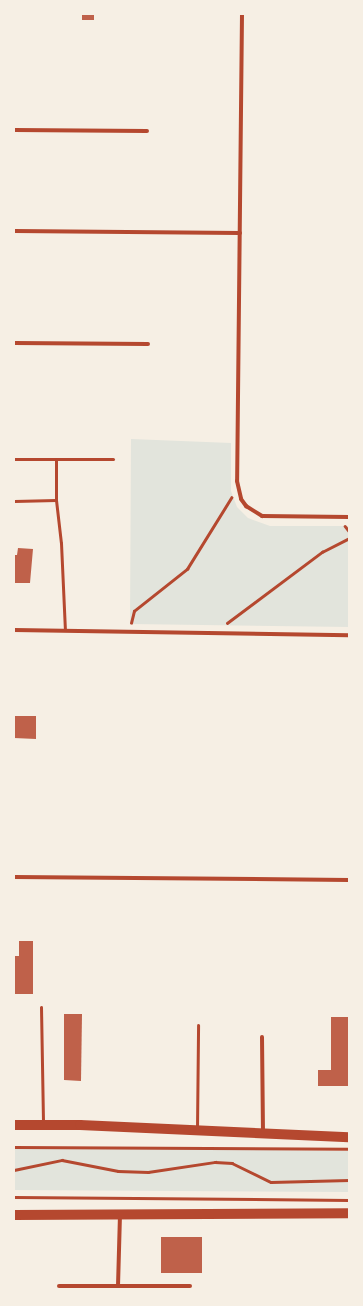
<!DOCTYPE html>
<html>
<head>
<meta charset="utf-8">
<style>
	body { margin:0 }
	#map { position:relative; width:363px; height:1306px; overflow:hidden; background:#f6efe4; font-family:Literata,serif }
	div>[style] { position:absolute }
	.green>* { inset:0; background:#e2e4dc }
	.building>* { inset:0; background:#bf614a }
	.path>* { height:2.5px; margin:-1.25px; padding:0 1.25px; transform-origin:1.25px; border-radius:1.25px; background:#b5482f }
	.service>* { height:3px; margin:-1.5px; padding:0 1.5px; transform-origin:1.5px; border-radius:1.5px; background:#b5482f }
	.minor>* { height:4px; margin:-2px; padding:0 2px; transform-origin:2px; border-radius:2px; background:#b5482f }
	.primary>* { height:10px; margin:-5px; padding:0 5px; transform-origin:5px; border-radius:5px; background:#b5482f }
	span { translate:-50% -50%; white-space:nowrap; text-align:center; line-height:1.15; -webkit-text-stroke:4px #f6efe4; paint-order:stroke }
	.frame { position:absolute; inset:0; border:15px solid #f6efe4; pointer-events:none }
</style>
</head>
<body>
<div id="map">
	<div class="green">
		<i style="clip-path:polygon(131px 439px,231px 443px,231px 491px,237px 507px,248px 518px,270px 526px,349px 526px,349px 627px,130px 624px)"></i>
		<i style="clip-path:polygon(14px 1147px,349px 1151px,349px 1192px,14px 1190px)"></i>
	</div>
	<div class="building">
		<i style="clip-path:polygon(82px 14px,94px 14px,94px 20px,82px 20px)"></i>
		<i style="clip-path:polygon(18px 548px,33px 549px,30px 583px,14px 583px,14px 555px,17px 555px)"></i>
		<i style="clip-path:polygon(14px 716px,36px 716px,36px 739px,14px 738px)"></i>
		<i style="clip-path:polygon(19px 941px,33px 941px,33px 994px,14px 994px,14px 956px,19px 956px)"></i>
		<i style="clip-path:polygon(64px 1014px,82px 1014px,81px 1081px,64px 1080px)"></i>
		<i style="clip-path:polygon(331px 1017px,349px 1017px,349px 1086px,318px 1086px,318px 1070px,331px 1070px)"></i>
		<i style="clip-path:polygon(161px 1237px,202px 1237px,202px 1273px,161px 1273px)"></i>
	</div>
	<div class="path">
		<i style="left:345px;top:526px;width:6px;rotate:51deg"></i>
		<i style="left:131px;top:623px;width:12px;rotate:-76deg"></i>
		<i style="left:134px;top:611px;width:68px;rotate:-38.4deg"></i>
		<i style="left:187px;top:569px;width:84px;rotate:-58.2deg"></i>
		<i style="left:227px;top:623px;width:119px;rotate:-36.8deg"></i>
		<i style="left:322px;top:552px;width:30px;rotate:-27deg"></i>
		<i style="left:14px;top:1170px;width:49px;rotate:-11.8deg"></i>
		<i style="left:62px;top:1160px;width:57px;rotate:11.1deg"></i>
		<i style="left:118px;top:1171px;width:30px;rotate:2deg"></i>
		<i style="left:148px;top:1172px;width:68px;rotate:-8.5deg"></i>
		<i style="left:215px;top:1162px;width:17px;rotate:3deg"></i>
		<i style="left:232px;top:1163px;width:43px;rotate:26deg"></i>
		<i style="left:271px;top:1182px;width:78px;rotate:-1.5deg"></i>
	</div>
	<div class="service">
		<i style="left:14px;top:459px;width:42px"></i>
		<i style="left:56px;top:500px;width:43px;rotate:83.4deg"></i>
		<i style="left:61px;top:543px;width:87px;rotate:87.4deg"></i>
		<i style="left:14px;top:501px;width:42px;rotate:-1.4deg"></i>
		<i style="left:56px;top:500px;width:41px;rotate:-90deg"></i>
		<i style="left:56px;top:459px;width:57px"></i>
		<i style="left:41px;top:1007px;width:116px;rotate:89deg"></i>
		<i style="left:197px;top:1129px;width:104px;rotate:-89.4deg"></i>
		<i style="left:14px;top:1147px;width:335px;rotate:0.3deg"></i>
		<i style="left:14px;top:1197px;width:335px;rotate:0.5deg"></i>
	</div>
	<div class="minor">
		<i style="left:242px;top:14px;width:467px;rotate:90.6deg"></i>
		<i style="left:237px;top:481px;width:18px;rotate:77deg"></i>
		<i style="left:241px;top:499px;width:9px;rotate:54deg"></i>
		<i style="left:246px;top:506px;width:19px;rotate:32deg"></i>
		<i style="left:262px;top:516px;width:87px;rotate:0.7deg"></i>
		<i style="left:14px;top:130px;width:133px;rotate:0.4deg"></i>
		<i style="left:14px;top:231px;width:226px;rotate:0.5deg"></i>
		<i style="left:14px;top:343px;width:134px;rotate:0.4deg"></i>
		<i style="left:14px;top:630px;width:335px;rotate:0.9deg"></i>
		<i style="left:14px;top:877px;width:335px;rotate:0.5deg"></i>
		<i style="left:262px;top:1037px;width:96px;rotate:89.4deg"></i>
		<i style="left:59px;top:1286px;width:131px"></i>
		<i style="left:118px;top:1286px;width:71px;rotate:-88.4deg"></i>
	</div>
	<div class="primary">
		<i style="left:14px;top:1125px;width:66px"></i>
		<i style="left:80px;top:1125px;width:269px;rotate:2.6deg"></i>
		<i style="left:14px;top:1215px;width:335px;rotate:-0.3deg"></i>
	</div>
	<div class="frame"></div>
</div>
</body>
</html>
